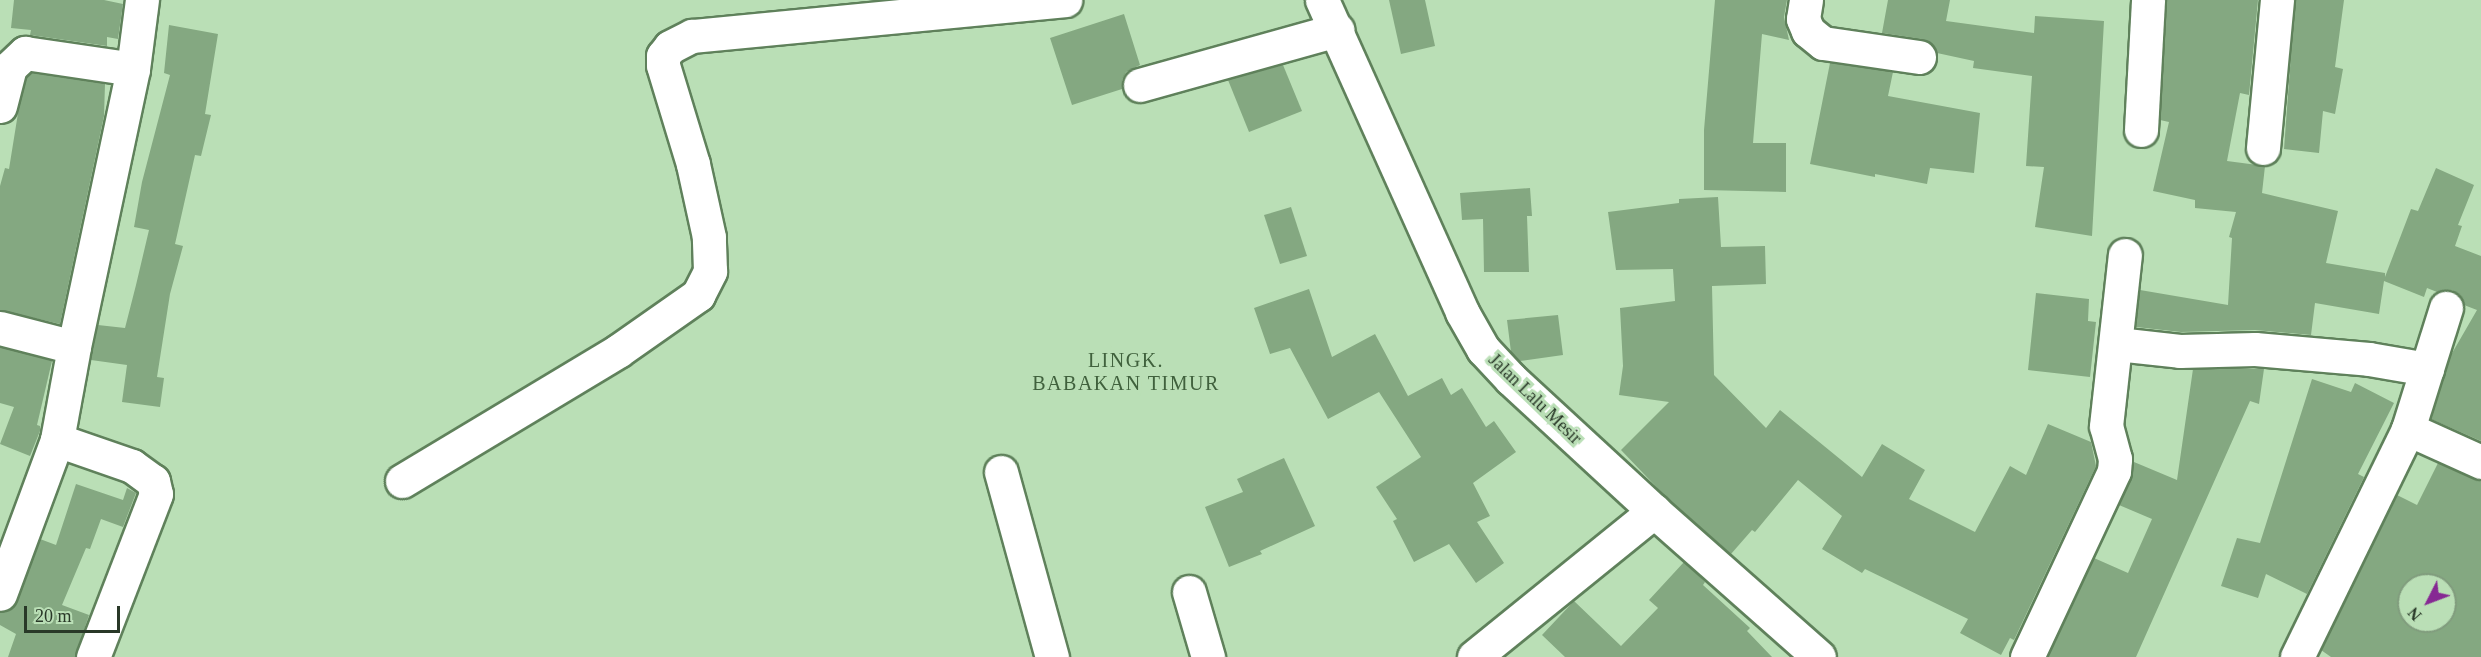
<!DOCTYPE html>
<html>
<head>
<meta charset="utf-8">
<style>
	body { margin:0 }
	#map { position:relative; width:2481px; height:657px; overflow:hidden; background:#badfb6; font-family:"Times New Roman",serif }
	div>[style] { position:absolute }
	.building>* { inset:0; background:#84a881 }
	.roads { filter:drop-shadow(2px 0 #5f815b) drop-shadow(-2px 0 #5f815b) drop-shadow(0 2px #5f815b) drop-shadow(0 -2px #5f815b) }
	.street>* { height:33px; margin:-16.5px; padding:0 16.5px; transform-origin:16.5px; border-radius:16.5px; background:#fff }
	.secondary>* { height:33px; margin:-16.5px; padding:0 16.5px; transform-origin:16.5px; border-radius:16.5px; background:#fff }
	span { translate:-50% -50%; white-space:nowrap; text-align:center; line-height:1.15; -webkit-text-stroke:6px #badfb6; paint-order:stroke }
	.street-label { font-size:18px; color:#293828 }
	.neighbourhood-label { font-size:20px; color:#40613d; letter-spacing:1.5px }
	.north { position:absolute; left:2397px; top:573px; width:60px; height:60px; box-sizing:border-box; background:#badfb6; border:2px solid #809c7d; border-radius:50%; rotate:228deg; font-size:16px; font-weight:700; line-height:24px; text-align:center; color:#293828 }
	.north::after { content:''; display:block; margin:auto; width:21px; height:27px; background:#862893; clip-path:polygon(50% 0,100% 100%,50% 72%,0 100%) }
	.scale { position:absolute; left:24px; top:606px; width:96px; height:27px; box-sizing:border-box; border:3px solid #293828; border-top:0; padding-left:8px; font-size:18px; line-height:21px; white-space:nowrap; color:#293828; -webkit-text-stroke:4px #badfb6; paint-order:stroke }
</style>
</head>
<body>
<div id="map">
	<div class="building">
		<i style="clip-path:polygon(14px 0,104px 0,123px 4px,118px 39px,107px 37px,107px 46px,30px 35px,31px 30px,11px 28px)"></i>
		<i style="clip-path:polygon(1389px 0,1425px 0,1435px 46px,1401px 54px)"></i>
		<i style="clip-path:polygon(1715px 0,1787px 0,1784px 17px,1789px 40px,1762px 34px,1753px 143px,1786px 143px,1786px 192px,1704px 190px,1704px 130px)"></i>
		<i style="clip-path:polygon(1888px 0,1950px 0,1946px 21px,2034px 33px,2035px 16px,2104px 21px,2092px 236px,2035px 227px,2044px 167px,2026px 166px,2032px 76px,1973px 68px,1974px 61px,1937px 53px,1931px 43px,1922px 39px,1882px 33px)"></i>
		<i style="clip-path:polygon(2167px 0,2258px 0,2249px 95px,2240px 93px,2227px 161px,2265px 166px,2262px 193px,2338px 211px,2326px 263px,2385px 273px,2385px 277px,2411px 209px,2418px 211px,2436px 168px,2474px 185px,2458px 225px,2462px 226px,2455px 246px,2481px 256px,2481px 441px,2431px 419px,2451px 355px,2477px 310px,2464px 305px,2460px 296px,2452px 290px,2437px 292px,2427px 288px,2424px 297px,2384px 281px,2379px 314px,2315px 303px,2311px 335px,2255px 330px,2181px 332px,2136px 327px,2140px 290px,2228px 305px,2232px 238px,2229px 237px,2236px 212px,2195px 208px,2195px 200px,2153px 191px,2169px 122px,2160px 120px)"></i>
		<i style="clip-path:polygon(2295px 0,2344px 0,2335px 67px,2343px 69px,2335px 114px,2323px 111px,2319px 153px,2284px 149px)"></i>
		<i style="clip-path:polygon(1124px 14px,1140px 65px,1126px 72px,1122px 80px,1122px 89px,1072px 105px,1050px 38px)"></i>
		<i style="clip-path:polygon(169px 25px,218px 34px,205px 114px,211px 115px,201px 156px,195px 155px,175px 244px,183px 246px,170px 294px,157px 377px,164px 378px,160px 407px,122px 402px,127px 365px,91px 360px,98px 325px,125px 328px,136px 285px,149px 230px,134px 227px,142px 182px,170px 75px,164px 73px)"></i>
		<i style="clip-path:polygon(1830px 63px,1893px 72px,1888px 96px,1980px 113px,1974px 173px,1930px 168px,1927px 184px,1875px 174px,1875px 177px,1810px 164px)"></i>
		<i style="clip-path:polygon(1283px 65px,1302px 111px,1249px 132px,1228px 80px)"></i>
		<i style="clip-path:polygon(31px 73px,105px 84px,104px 116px,60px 324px,0 310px,0 186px,5px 168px,9px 169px,19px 107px,27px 77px)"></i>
		<i style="clip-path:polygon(1530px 188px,1532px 216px,1527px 216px,1529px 272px,1484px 272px,1483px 219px,1462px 220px,1460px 193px)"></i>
		<i style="clip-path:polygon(1718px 197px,1721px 247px,1765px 246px,1766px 284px,1712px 286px,1714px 375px,1766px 428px,1780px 410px,1862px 477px,1882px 444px,1925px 470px,1909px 499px,1975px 532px,2010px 466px,2026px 475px,2048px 424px,2091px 442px,2096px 466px,2014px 640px,2010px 638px,2001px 655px,1960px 633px,1968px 619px,1865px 569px,1862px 573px,1822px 549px,1842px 516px,1798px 480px,1755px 532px,1752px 530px,1731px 554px,1664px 495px,1621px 450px,1669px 402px,1619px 395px,1623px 366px,1620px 308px,1675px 301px,1673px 269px,1616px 270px,1608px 212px,1679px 203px,1679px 199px)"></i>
		<i style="clip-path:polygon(1291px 207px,1307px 256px,1280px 264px,1264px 215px)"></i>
		<i style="clip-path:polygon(1309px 289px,1332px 357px,1375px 334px,1408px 396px,1442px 378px,1451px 395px,1462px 388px,1486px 427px,1494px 421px,1516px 452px,1473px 483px,1490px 516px,1477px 522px,1504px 563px,1476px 583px,1449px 544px,1414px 562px,1393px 521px,1397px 519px,1376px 487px,1421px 457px,1379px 392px,1328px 419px,1290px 348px,1270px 354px,1254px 308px)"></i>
		<i style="clip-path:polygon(2036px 293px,2089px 299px,2088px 321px,2096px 322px,2090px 377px,2028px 370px)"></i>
		<i style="clip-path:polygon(1558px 315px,1563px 355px,1520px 361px,1511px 352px,1507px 320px)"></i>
		<i style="clip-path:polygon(0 347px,52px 361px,37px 425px,40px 426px,40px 431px,30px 456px,0 444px,14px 407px,0 403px)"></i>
		<i style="clip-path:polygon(2193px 369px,2264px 369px,2259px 404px,2250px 401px,2136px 657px,2048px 657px,2094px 558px,2128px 573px,2152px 519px,2119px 505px,2131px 479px,2134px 462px,2177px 480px)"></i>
		<i style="clip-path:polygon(2312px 379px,2351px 392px,2355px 383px,2394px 403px,2358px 474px,2364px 477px,2307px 594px,2266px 574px,2258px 598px,2221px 586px,2237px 538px,2260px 543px)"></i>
		<i style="clip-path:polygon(1284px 458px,1315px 526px,1260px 551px,1262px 554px,1229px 567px,1205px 507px,1243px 492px,1237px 479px)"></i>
		<i style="clip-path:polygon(evenodd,2438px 463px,2481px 480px,2481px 657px,2331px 657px,2321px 650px,2397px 495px,2417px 505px,2438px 463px,2409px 585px,2445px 585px,2445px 621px,2409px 621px,2409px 585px)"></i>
		<i style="clip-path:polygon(76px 484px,123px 500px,127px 488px,136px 493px,123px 527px,101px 519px,90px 549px,86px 548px,62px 605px,89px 615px,75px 657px,8px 657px,16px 634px,0 625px,0 612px,11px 609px,17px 601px,40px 539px,56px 545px)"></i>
		<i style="clip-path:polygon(1684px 562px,1705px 582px,1703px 585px,1750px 628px,1747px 631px,1772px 657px,1565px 657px,1542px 635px,1574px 601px,1621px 646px,1658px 608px,1649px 600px)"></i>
	</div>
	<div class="roads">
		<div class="street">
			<i style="left:1806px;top:0;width:19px;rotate:99deg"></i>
			<i style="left:1803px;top:19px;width:13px;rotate:67deg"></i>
			<i style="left:1808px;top:31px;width:19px;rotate:39deg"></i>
			<i style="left:1823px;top:43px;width:97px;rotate:8.3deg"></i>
			<i style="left:133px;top:69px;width:70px;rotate:-82.6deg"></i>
			<i style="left:1140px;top:85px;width:205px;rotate:-15.6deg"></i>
			<i style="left:0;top:106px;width:40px;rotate:-75.6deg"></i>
			<i style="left:10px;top:67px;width:21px;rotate:-43deg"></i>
			<i style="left:25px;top:53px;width:109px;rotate:8.4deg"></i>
			<i style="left:133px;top:69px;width:284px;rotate:102deg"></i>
			<i style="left:74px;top:347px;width:95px;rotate:100.4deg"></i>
			<i style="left:57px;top:440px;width:164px;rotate:110.3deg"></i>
			<i style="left:2141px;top:130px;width:130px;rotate:-86.9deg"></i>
			<i style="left:2263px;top:148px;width:149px;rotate:-84.6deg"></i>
			<i style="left:0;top:328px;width:76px;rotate:14.4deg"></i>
			<i style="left:2117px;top:344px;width:63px;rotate:6.3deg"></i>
			<i style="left:2180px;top:351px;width:75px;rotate:-1.5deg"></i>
			<i style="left:2255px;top:349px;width:114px;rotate:5deg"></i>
			<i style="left:2369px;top:359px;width:59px;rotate:9.8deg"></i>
			<i style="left:2408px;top:429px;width:80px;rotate:24.3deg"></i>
			<i style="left:57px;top:440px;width:79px;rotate:19.1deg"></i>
			<i style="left:132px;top:466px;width:26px;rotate:36deg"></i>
			<i style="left:153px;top:481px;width:13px;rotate:77deg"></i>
			<i style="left:156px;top:494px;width:175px;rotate:111.1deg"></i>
			<i style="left:1001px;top:472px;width:192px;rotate:74.6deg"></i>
			<i style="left:402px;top:481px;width:252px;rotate:-31deg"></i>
			<i style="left:618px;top:351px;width:98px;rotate:-35deg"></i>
			<i style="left:698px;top:295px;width:27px;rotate:-63deg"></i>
			<i style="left:710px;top:271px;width:34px;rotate:-92deg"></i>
			<i style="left:709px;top:237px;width:75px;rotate:-102.4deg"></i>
			<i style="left:693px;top:164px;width:103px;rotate:-106.9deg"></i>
			<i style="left:663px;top:65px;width:9px;rotate:-90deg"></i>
			<i style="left:663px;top:56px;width:11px;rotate:-52deg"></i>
			<i style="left:670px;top:47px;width:25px;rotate:-27deg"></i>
			<i style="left:692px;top:36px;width:375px;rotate:-5.5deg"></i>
			<i style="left:1189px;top:592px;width:68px;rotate:73.7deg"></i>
			<i style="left:1474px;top:657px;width:232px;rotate:-39deg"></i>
			<i style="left:2027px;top:657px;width:205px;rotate:-64.9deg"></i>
			<i style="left:2114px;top:471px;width:12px;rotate:-85deg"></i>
			<i style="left:2115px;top:459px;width:34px;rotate:-105deg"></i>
			<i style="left:2106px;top:426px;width:172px;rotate:-83.7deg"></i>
			<i style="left:2297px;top:657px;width:254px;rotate:-64deg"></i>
			<i style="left:2408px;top:429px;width:127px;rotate:-72.6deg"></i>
		</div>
		<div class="secondary">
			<i style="left:1322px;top:0;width:342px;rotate:65.8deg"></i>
			<i style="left:1462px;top:312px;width:43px;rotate:60.4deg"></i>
			<i style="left:1483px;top:349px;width:41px;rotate:47deg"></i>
			<i style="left:1511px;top:379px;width:195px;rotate:42.7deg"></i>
			<i style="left:1654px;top:511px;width:220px;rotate:41.5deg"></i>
		</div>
	</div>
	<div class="street-label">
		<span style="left:1535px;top:399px;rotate:44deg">Jalan Lalu Mesir</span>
	</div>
	<div class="neighbourhood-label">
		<span style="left:1126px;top:372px">LINGK.<br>BABAKAN TIMUR</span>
	</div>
	<div class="north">N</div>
	<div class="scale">20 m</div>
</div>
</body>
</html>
